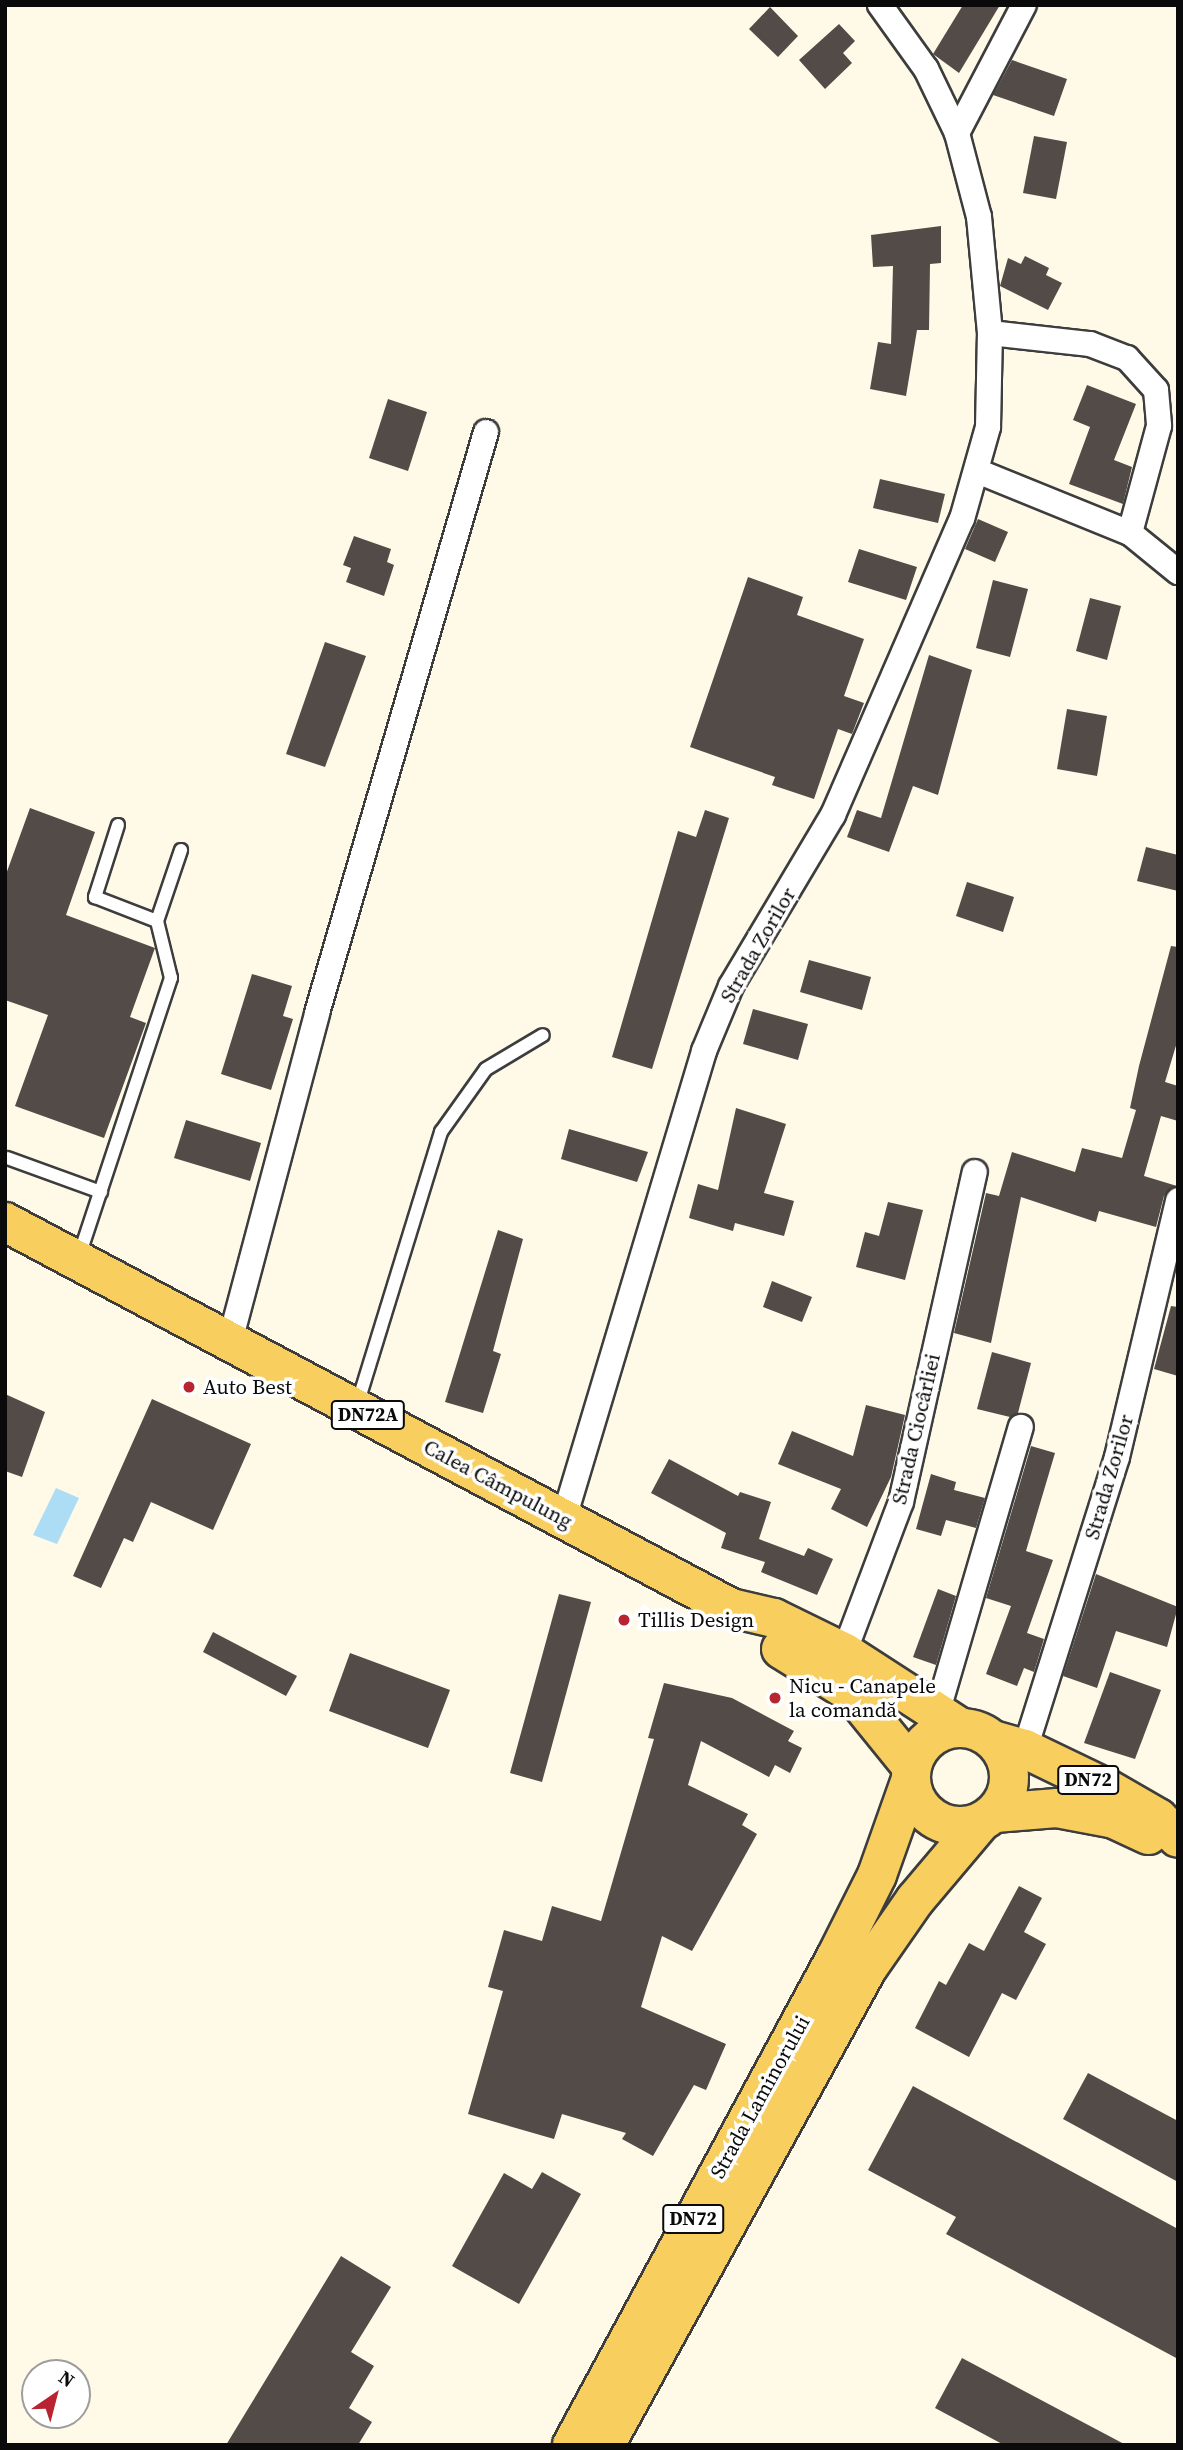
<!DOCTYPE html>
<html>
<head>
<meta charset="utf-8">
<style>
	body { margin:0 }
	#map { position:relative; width:1183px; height:2450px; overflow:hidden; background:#fffae7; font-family:"Source Serif 4",serif }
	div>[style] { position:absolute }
	.water>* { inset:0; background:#adddf5 }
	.building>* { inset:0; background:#534b47 }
	.roads { filter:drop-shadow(2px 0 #3d3d3d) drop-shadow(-2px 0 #3d3d3d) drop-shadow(0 2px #3d3d3d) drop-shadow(0 -2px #3d3d3d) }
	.lane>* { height:12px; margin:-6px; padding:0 6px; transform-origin:6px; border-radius:6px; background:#fff }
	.street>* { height:24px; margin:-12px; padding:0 12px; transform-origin:12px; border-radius:12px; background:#fff }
	.primary>* { height:38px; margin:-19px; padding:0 19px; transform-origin:19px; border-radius:19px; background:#f8ce5f }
	.primary>.ring { margin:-19px; padding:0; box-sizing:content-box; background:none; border:38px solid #f8ce5f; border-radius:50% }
	.dots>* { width:19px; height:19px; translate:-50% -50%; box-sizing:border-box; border:4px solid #fff; border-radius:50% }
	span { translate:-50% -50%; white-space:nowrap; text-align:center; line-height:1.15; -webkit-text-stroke:7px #fff; paint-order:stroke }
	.shield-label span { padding:2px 5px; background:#fff; border:2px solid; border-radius:5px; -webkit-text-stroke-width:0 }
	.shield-label { font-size:19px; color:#0a0a0a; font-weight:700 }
	.street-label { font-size:21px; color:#0a0a0a }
	.poi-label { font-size:21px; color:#0a0a0a }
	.left { translate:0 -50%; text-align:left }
	.frame { position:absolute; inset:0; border:7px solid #0a0a0a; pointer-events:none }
	.north { position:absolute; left:21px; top:2359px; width:70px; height:70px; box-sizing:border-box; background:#fff; border:2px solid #9d9d9d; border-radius:50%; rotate:35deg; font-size:19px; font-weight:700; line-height:28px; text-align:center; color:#0a0a0a }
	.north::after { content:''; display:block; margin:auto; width:24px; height:32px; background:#b82430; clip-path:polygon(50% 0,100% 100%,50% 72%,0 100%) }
</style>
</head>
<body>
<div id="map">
	<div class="water">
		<i style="clip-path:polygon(56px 1488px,79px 1498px,57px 1544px,33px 1535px)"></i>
	</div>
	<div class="building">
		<i style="clip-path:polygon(963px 5px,1000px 5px,959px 73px,933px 54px)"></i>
		<i style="clip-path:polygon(770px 7px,798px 36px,778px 57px,749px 29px)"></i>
		<i style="clip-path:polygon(839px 24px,855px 41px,843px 53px,852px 63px,825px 89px,799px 60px)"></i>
		<i style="clip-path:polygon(1012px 60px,1067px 79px,1054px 116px,993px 95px)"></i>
		<i style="clip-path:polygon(1034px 136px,1067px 142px,1056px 199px,1023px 193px)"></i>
		<i style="clip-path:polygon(941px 226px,941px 263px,930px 264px,929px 330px,917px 330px,906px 396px,870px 389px,878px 342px,891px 344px,893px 266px,873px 267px,871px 235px)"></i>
		<i style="clip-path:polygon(1025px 256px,1049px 268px,1046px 275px,1062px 283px,1048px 310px,1000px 286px,1008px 258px,1021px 264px)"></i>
		<i style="clip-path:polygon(1087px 385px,1136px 404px,1114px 460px,1132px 467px,1123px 504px,1069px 484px,1090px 427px,1073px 420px)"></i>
		<i style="clip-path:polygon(388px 399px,427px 412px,408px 471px,369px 458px)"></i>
		<i style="clip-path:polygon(880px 479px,945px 494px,938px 523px,873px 508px)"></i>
		<i style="clip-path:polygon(978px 519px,1008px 532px,995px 562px,965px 549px)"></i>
		<i style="clip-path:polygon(354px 536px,391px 549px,387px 562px,394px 565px,384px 596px,346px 582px,351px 568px,343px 565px)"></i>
		<i style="clip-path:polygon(859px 549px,917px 567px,906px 600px,848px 582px)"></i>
		<i style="clip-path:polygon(748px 577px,803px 597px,797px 615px,864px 639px,844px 696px,864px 703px,852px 734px,838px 729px,814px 799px,772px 785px,775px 777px,690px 747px)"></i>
		<i style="clip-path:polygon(993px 580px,1028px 589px,1010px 657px,976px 648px)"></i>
		<i style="clip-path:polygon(1090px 598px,1121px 606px,1107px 660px,1076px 651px)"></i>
		<i style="clip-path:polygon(325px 642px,366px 656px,325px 767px,286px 754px)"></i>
		<i style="clip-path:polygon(929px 655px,972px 670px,938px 795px,913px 786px,889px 852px,847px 837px,857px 810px,881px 818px)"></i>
		<i style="clip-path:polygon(1067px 709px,1107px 716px,1097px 776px,1057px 769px)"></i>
		<i style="clip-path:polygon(30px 808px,95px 832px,66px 915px,155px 948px,130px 1017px,146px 1023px,104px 1138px,15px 1106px,48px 1015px,5px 1000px,5px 877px)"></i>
		<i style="clip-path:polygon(705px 810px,729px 818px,652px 1069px,612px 1057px,678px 831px,696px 837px)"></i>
		<i style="clip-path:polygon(1146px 847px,1178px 855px,1178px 891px,1137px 881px)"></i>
		<i style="clip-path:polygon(967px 882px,1014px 897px,1003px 932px,956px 916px)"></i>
		<i style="clip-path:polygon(1171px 946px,1178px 947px,1178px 1039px,1165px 1082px,1178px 1086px,1178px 1121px,1161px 1116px,1144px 1176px,1177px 1186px,1164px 1196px,1156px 1227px,1099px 1211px,1096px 1222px,1021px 1197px,991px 1343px,954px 1333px,986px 1193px,999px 1196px,1012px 1152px,1075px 1172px,1082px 1148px,1122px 1158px,1136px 1110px,1130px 1108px,1139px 1066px)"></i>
		<i style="clip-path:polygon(809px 960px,871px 977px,862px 1010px,800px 992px)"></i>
		<i style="clip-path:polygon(252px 974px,292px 986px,283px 1016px,293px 1019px,271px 1090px,221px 1074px)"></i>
		<i style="clip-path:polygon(753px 1009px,808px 1024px,798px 1060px,743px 1044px)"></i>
		<i style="clip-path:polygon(736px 1108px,786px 1124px,764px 1193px,794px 1201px,784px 1236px,735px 1223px,733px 1231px,689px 1218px,698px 1184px,718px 1190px)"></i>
		<i style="clip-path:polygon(186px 1120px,261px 1143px,250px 1181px,174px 1158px)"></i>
		<i style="clip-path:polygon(569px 1129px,648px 1152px,637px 1182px,561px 1159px)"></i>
		<i style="clip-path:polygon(888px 1202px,923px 1210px,905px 1280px,856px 1267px,865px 1232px,879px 1236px)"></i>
		<i style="clip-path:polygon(498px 1230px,523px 1239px,493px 1351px,501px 1354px,483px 1413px,445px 1402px)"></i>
		<i style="clip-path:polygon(772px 1281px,812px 1297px,802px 1322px,763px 1307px)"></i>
		<i style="clip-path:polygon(1171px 1306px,1178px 1307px,1178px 1376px,1154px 1369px)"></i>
		<i style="clip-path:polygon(992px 1352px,1031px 1363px,1018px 1413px,1010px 1417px,977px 1409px)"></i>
		<i style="clip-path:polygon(5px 1394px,45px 1412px,22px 1477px,5px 1471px)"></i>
		<i style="clip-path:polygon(152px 1399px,251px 1444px,213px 1530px,151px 1502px,133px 1542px,124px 1538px,101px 1588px,73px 1576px)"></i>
		<i style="clip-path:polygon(866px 1405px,905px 1415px,891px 1477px,867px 1527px,831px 1509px,841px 1489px,778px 1464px,792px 1431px,853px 1456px)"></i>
		<i style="clip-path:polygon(1031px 1446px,1055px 1453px,1026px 1551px,1053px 1560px,1027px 1633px,1044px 1639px,1034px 1672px,1024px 1668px,1017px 1686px,986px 1674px,1011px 1606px,986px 1598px)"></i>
		<i style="clip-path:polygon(669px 1459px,738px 1496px,740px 1492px,771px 1502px,759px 1539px,804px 1556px,808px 1548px,833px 1559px,817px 1595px,761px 1572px,765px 1562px,721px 1548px,726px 1533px,651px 1493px)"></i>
		<i style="clip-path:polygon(931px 1474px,956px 1482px,954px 1490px,985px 1498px,976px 1528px,946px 1520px,941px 1536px,916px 1529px)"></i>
		<i style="clip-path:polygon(1096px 1574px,1178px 1607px,1167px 1647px,1116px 1631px,1097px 1688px,1063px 1676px)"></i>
		<i style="clip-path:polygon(938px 1589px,956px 1596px,936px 1665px,913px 1657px)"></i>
		<i style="clip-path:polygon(559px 1594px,591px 1602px,542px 1782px,510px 1773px)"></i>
		<i style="clip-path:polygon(213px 1632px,297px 1676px,286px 1696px,203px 1652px)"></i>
		<i style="clip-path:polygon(350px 1653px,450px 1690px,428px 1748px,329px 1711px)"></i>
		<i style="clip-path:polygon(1110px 1672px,1161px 1690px,1135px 1759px,1084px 1743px)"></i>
		<i style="clip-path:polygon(664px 1683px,732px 1698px,794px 1731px,788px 1741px,802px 1748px,790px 1773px,775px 1765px,769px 1777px,701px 1741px,688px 1785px,748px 1814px,742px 1825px,757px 1834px,692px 1951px,662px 1936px,641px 2007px,726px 2044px,706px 2090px,694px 2085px,653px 2156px,622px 2139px,626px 2133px,562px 2114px,554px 2139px,468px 2114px,503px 1991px,488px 1987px,504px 1930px,542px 1941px,552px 1906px,601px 1921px,654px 1739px,648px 1738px)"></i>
		<i style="clip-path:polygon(1019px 1886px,1042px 1898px,1024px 1932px,1046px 1944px,1016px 2000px,1002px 1993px,969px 2057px,915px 2028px,939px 1981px,946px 1985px,969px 1943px,984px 1951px)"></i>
		<i style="clip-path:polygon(1088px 2073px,1178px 2121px,1178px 2182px,1063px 2119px)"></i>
		<i style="clip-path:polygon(913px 2086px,1178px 2229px,1178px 2359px,946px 2234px,956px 2217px,868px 2170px)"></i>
		<i style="clip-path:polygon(542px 2172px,581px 2194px,519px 2304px,452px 2266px,504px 2173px,532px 2189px)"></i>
		<i style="clip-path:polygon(341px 2256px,391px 2287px,351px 2352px,374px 2366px,349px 2408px,372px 2422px,358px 2445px,226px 2445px)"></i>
		<i style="clip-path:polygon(962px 2358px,1126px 2445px,1004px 2445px,935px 2408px)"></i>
	</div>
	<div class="roads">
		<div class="lane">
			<i style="left:118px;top:825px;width:76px;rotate:107.7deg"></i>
			<i style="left:95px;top:897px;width:66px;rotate:21.2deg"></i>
			<i style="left:7px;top:1158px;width:100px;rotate:19.9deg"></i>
			<i style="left:79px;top:1256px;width:293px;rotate:-71.7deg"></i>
			<i style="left:171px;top:978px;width:59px;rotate:-103.8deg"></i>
			<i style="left:157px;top:921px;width:75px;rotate:-71.3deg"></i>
			<i style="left:357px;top:1405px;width:286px;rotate:-72.9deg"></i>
			<i style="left:441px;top:1132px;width:77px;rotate:-54.5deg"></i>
			<i style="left:486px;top:1069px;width:66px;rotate:-30.8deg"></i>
		</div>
		<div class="street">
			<i style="left:957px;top:133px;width:144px;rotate:-62.4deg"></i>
			<i style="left:990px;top:333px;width:101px;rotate:6.3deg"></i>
			<i style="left:1090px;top:344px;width:40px;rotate:21deg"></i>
			<i style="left:1127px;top:358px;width:43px;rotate:47.8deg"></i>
			<i style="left:1156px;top:390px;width:36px;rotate:85deg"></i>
			<i style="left:1159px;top:426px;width:111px;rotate:105.2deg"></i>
			<i style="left:977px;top:471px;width:165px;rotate:22.1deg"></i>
			<i style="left:1130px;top:533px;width:62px;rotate:39.1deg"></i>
			<i style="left:230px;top:1341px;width:339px;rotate:-75.1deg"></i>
			<i style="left:317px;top:1013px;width:605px;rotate:-73.78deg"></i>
			<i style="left:564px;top:1518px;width:488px;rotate:-73.3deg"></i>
			<i style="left:704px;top:1051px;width:70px;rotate:-67.4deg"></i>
			<i style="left:731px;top:986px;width:199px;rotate:-59.2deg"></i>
			<i style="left:833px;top:815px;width:323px;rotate:-66.5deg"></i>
			<i style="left:962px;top:519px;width:96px;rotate:-74.2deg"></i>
			<i style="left:988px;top:427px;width:94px;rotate:-88.8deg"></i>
			<i style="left:990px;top:333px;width:117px;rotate:-95.4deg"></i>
			<i style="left:979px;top:217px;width:87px;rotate:-104.7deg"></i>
			<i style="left:957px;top:133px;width:71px;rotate:-115.8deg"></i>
			<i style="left:926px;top:69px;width:79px;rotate:-125.7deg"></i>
			<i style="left:839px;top:1666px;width:175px;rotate:-69.3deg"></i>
			<i style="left:901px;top:1502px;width:338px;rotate:-77.4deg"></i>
			<i style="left:938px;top:1710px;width:295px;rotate:-73.7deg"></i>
			<i style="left:1025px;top:1749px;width:306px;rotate:-72.5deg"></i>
			<i style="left:1117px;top:1457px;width:264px;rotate:-76.6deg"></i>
		</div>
		<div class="primary">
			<i style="left:5px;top:1222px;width:822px;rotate:28deg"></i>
			<i style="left:731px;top:1608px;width:44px;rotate:13.1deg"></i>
			<i style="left:774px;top:1618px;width:79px;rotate:26.2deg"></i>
			<i style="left:845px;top:1653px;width:138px;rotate:32.9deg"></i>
			<i style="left:781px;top:1649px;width:84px;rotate:31.8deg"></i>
			<i style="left:852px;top:1693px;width:95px;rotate:51deg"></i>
			<i class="ring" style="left:911px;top:1728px;width:60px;height:60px"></i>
			<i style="left:993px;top:1740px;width:33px;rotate:16deg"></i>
			<i style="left:1025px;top:1749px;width:90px;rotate:25.7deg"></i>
			<i style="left:1106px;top:1788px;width:60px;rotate:30deg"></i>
			<i style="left:1158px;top:1818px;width:28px;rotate:45deg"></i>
			<i style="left:995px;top:1813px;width:62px;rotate:-4.6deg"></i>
			<i style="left:1057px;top:1808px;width:58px;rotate:10.9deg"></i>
			<i style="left:1114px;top:1819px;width:38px;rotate:25deg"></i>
			<i style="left:572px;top:2445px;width:557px;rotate:-61.59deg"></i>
			<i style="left:837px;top:1955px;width:89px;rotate:-63.4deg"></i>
			<i style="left:877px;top:1875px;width:102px;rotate:-70.5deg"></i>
			<i style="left:605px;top:2445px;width:543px;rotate:-61.17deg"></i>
			<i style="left:867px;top:1969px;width:84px;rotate:-55.2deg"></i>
			<i style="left:915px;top:1900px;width:102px;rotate:-49.8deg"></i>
		</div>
	</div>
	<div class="dots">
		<i style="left:189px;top:1387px;background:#b82430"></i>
		<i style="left:624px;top:1620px;background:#b82430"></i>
		<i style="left:775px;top:1698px;background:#b82430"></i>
	</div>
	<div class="shield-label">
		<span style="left:368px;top:1415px">DN72A</span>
		<span style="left:1088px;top:1780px">DN72</span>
		<span style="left:693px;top:2219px">DN72</span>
	</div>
	<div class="street-label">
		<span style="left:758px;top:945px;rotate:-60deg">Strada Zorilor</span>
		<span style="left:916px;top:1429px;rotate:-77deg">Strada Ciocârliei</span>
		<span style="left:1109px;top:1477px;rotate:-74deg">Strada Zorilor</span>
		<span style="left:498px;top:1484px;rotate:28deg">Calea Câmpulung</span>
		<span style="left:760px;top:2097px;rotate:-61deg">Strada Laminorului</span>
	</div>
	<div class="poi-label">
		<span class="left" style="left:203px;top:1387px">Auto Best</span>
		<span class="left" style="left:638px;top:1620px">Tillis Design</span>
		<span class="left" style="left:789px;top:1698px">Nicu - Canapele<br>la comandă</span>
	</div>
	<div class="frame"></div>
	<div class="north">N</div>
</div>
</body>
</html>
